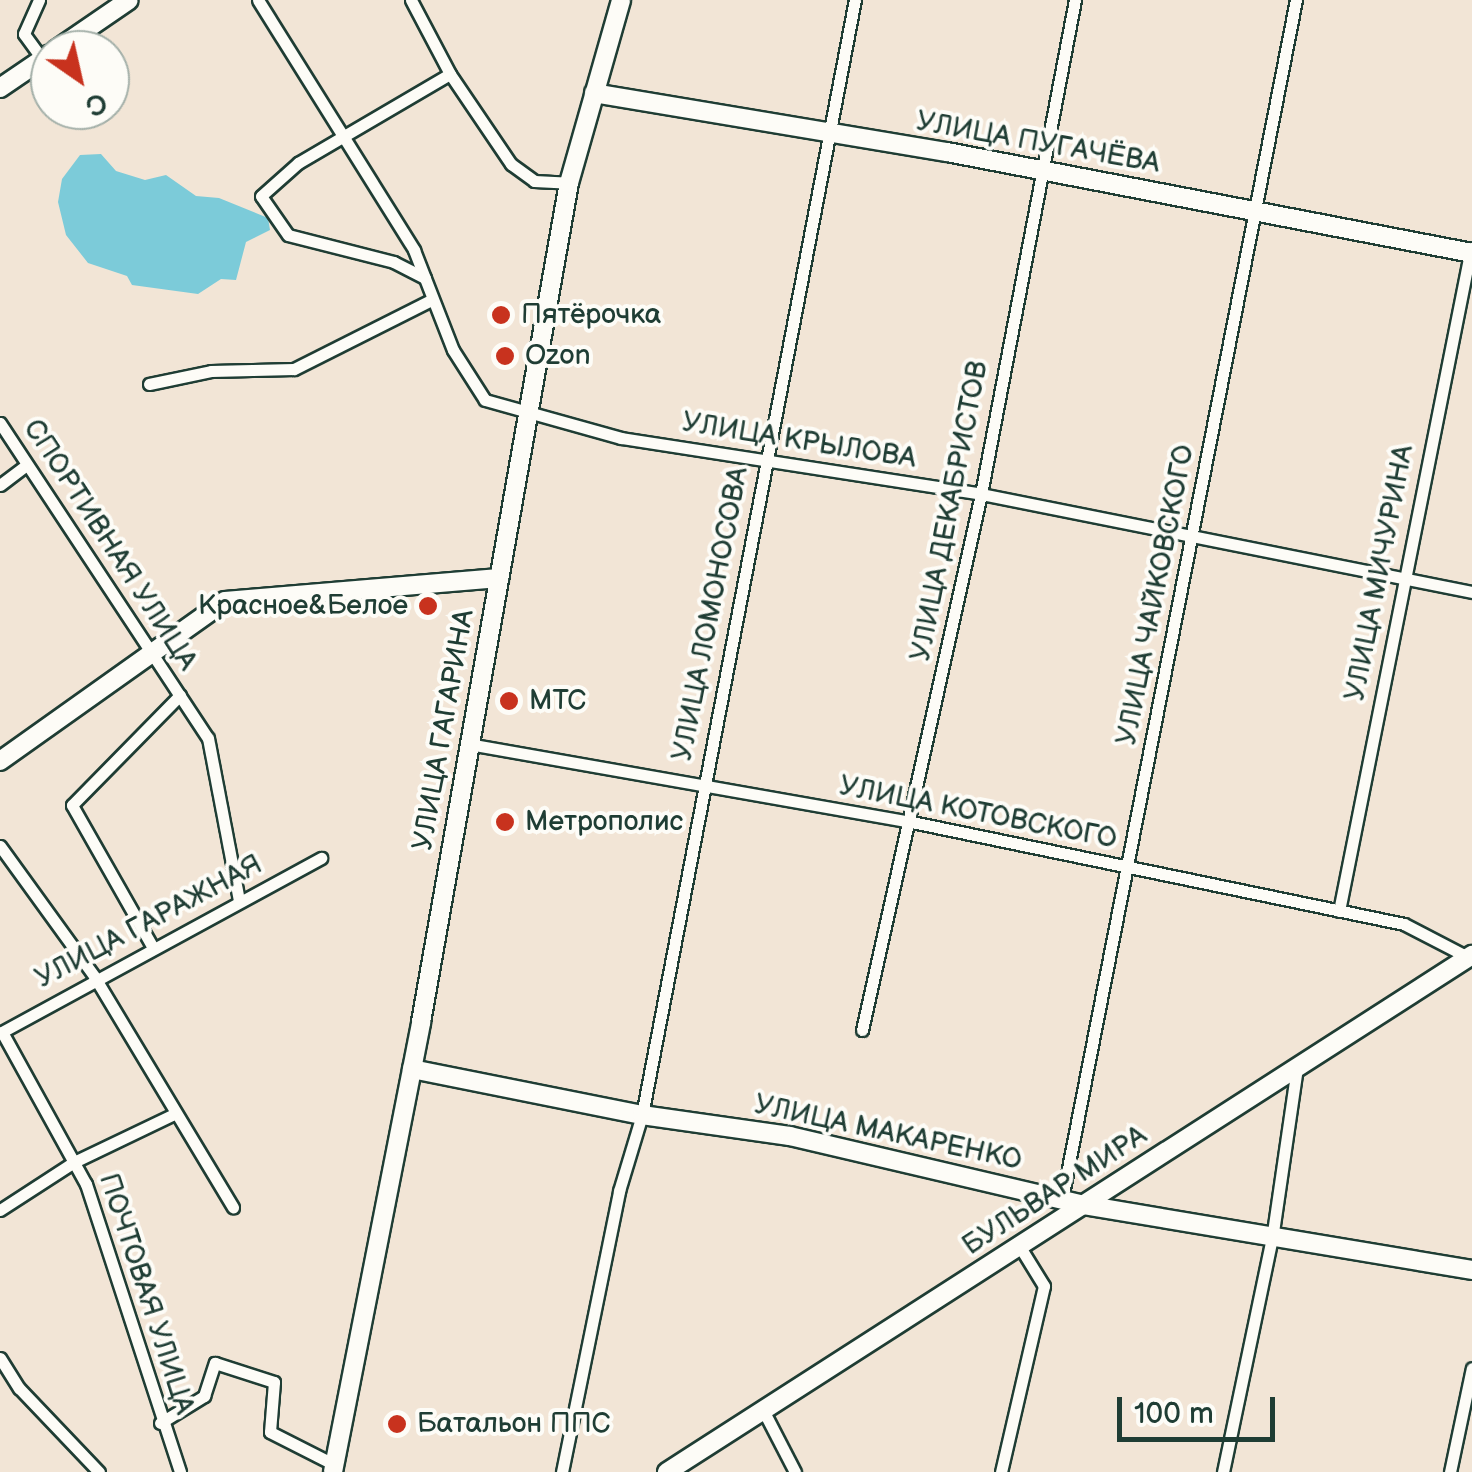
<!DOCTYPE html>
<html>
<head>
<meta charset="utf-8">
<style>
	body { margin:0 }
	#map { position:relative; width:1472px; height:1472px; overflow:hidden; background:#f2e5d6; font-family:"Balsamiq Sans",sans-serif }
	div>[style] { position:absolute }
	.water>* { inset:0; background:#7ccbd9 }
	.roads { filter:drop-shadow(2px 0 #1f3d34) drop-shadow(-2px 0 #1f3d34) drop-shadow(0 2px #1f3d34) drop-shadow(0 -2px #1f3d34) }
	.street>* { height:11px; margin:-5.5px; padding:0 5.5px; transform-origin:5.5px; border-radius:5.5px; background:#fdfcf7 }
	.secondary>* { height:18px; margin:-9px; padding:0 9px; transform-origin:9px; border-radius:9px; background:#fdfcf7 }
	.dots>* { width:28px; height:28px; translate:-50% -50%; box-sizing:border-box; border:5px solid #fdfcf7; border-radius:50% }
	span { translate:-50% -50%; white-space:nowrap; text-align:center; line-height:1.15; -webkit-text-stroke:8px #fdfcf7; paint-order:stroke }
	.street-label { font-size:28px; color:#1f3d34 }
	.poi-label { font-size:28px; color:#1f3d34 }
	.left { translate:0 -50%; text-align:left }
	.right { translate:-100% -50%; text-align:right }
	.north { position:absolute; left:30px; top:30px; width:100px; height:100px; box-sizing:border-box; background:#fdfcf7; border:2px solid #a4b0a9; border-radius:50%; rotate:146deg; font-size:28px; font-weight:700; line-height:40px; text-align:center; color:#1f3d34 }
	.north::after { content:''; display:block; margin:auto; width:35px; height:45px; background:#c8321e; clip-path:polygon(50% 0,100% 100%,50% 72%,0 100%) }
	.scale { position:absolute; left:1117px; top:1397px; width:158px; height:45px; box-sizing:border-box; border:5px solid #1f3d34; border-top:0; padding-left:12px; font-size:30px; line-height:35px; white-space:nowrap; color:#1f3d34; -webkit-text-stroke:8px #fdfcf7; paint-order:stroke }
</style>
</head>
<body>
<div id="map">
	<div class="water">
		<i style="clip-path:polygon(101px 154px,116px 171px,145px 180px,166px 175px,196px 196px,219px 198px,268px 218px,270px 230px,246px 242px,236px 280px,221px 279px,198px 294px,132px 285px,127px 276px,88px 263px,66px 235px,58px 202px,62px 179px,80px 155px)"></i>
	</div>
	<div class="roads">
		<div class="street">
			<i style="left:39px;top:0;width:37px;rotate:114deg"></i>
			<i style="left:24px;top:34px;width:31px;rotate:54deg"></i>
			<i style="left:258px;top:0;width:295px;rotate:58deg"></i>
			<i style="left:414px;top:250px;width:107px;rotate:68.7deg"></i>
			<i style="left:453px;top:350px;width:59px;rotate:57.4deg"></i>
			<i style="left:485px;top:400px;width:141px;rotate:15.6deg"></i>
			<i style="left:621px;top:438px;width:364px;rotate:8.8deg"></i>
			<i style="left:981px;top:494px;width:501px;rotate:11.29deg"></i>
			<i style="left:411px;top:0;width:84px;rotate:62.2deg"></i>
			<i style="left:450px;top:74px;width:109px;rotate:55.9deg"></i>
			<i style="left:511px;top:164px;width:29px;rotate:36deg"></i>
			<i style="left:534px;top:181px;width:35px;rotate:3deg"></i>
			<i style="left:425px;top:278px;width:35px;rotate:-153deg"></i>
			<i style="left:394px;top:262px;width:109px;rotate:-165.7deg"></i>
			<i style="left:288px;top:235px;width:47px;rotate:-124.7deg"></i>
			<i style="left:261px;top:196px;width:50px;rotate:-41.7deg"></i>
			<i style="left:298px;top:163px;width:176px;rotate:-30.4deg"></i>
			<i style="left:149px;top:384px;width:63px;rotate:-11.8deg"></i>
			<i style="left:211px;top:371px;width:83px;rotate:-1.4deg"></i>
			<i style="left:294px;top:369px;width:153px;rotate:-26.7deg"></i>
			<i style="left:0;top:423px;width:377px;rotate:56.6deg"></i>
			<i style="left:208px;top:738px;width:166px;rotate:79.2deg"></i>
			<i style="left:0;top:485px;width:30px;rotate:-37deg"></i>
			<i style="left:469px;top:744px;width:450px;rotate:10deg"></i>
			<i style="left:912px;top:822px;width:502px;rotate:11.71deg"></i>
			<i style="left:1404px;top:924px;width:72px;rotate:27.3deg"></i>
			<i style="left:0;top:846px;width:160px;rotate:54.1deg"></i>
			<i style="left:94px;top:976px;width:270px;rotate:59deg"></i>
			<i style="left:1339px;top:911px;width:676px;rotate:-78.74deg"></i>
			<i style="left:152px;top:946px;width:162px;rotate:-119.6deg"></i>
			<i style="left:72px;top:805px;width:154px;rotate:-45.5deg"></i>
			<i style="left:862px;top:1030px;width:549px;rotate:-77.48deg"></i>
			<i style="left:981px;top:494px;width:503px;rotate:-79.23deg"></i>
			<i style="left:2px;top:1032px;width:174px;rotate:61.1deg"></i>
			<i style="left:86px;top:1184px;width:303px;rotate:71.9deg"></i>
			<i style="left:0;top:1033px;width:366px;rotate:-28.6deg"></i>
			<i style="left:1062px;top:1199px;width:1222px;rotate:-78.96deg"></i>
			<i style="left:0;top:1210px;width:88px;rotate:-33deg"></i>
			<i style="left:74px;top:1162px;width:109px;rotate:-25.6deg"></i>
			<i style="left:0;top:1358px;width:36px;rotate:58deg"></i>
			<i style="left:19px;top:1388px;width:116px;rotate:46.4deg"></i>
			<i style="left:763px;top:1410px;width:70px;rotate:62.7deg"></i>
			<i style="left:160px;top:1423px;width:52px;rotate:-31.5deg"></i>
			<i style="left:204px;top:1396px;width:35px;rotate:-72deg"></i>
			<i style="left:215px;top:1363px;width:62px;rotate:17.9deg"></i>
			<i style="left:274px;top:1382px;width:50px;rotate:94.6deg"></i>
			<i style="left:270px;top:1432px;width:73px;rotate:26.9deg"></i>
			<i style="left:562px;top:1472px;width:287px;rotate:-78.5deg"></i>
			<i style="left:619px;top:1191px;width:79px;rotate:-73.2deg"></i>
			<i style="left:642px;top:1115px;width:1135px;rotate:-79.19deg"></i>
			<i style="left:1001px;top:1472px;width:191px;rotate:-77deg"></i>
			<i style="left:1044px;top:1286px;width:46px;rotate:-121.6deg"></i>
			<i style="left:1223px;top:1472px;width:245px;rotate:-78.2deg"></i>
			<i style="left:1273px;top:1232px;width:166px;rotate:-81.7deg"></i>
			<i style="left:1450px;top:1472px;width:106px;rotate:-78.1deg"></i>
		</div>
		<div class="secondary">
			<i style="left:56px;top:50px;width:88px;rotate:-34.4deg"></i>
			<i style="left:0;top:88px;width:60px;rotate:-34.2deg"></i>
			<i style="left:594px;top:93px;width:358px;rotate:9.5deg"></i>
			<i style="left:947px;top:152px;width:535px;rotate:10.89deg"></i>
			<i style="left:0;top:761px;width:276px;rotate:-35.4deg"></i>
			<i style="left:225px;top:601px;width:275px;rotate:-4.8deg"></i>
			<i style="left:412px;top:1069px;width:235px;rotate:11.3deg"></i>
			<i style="left:642px;top:1115px;width:149px;rotate:8.1deg"></i>
			<i style="left:790px;top:1136px;width:302px;rotate:13.2deg"></i>
			<i style="left:1084px;top:1205px;width:393px;rotate:9.5deg"></i>
			<i style="left:333px;top:1472px;width:459px;rotate:-78.9deg"></i>
			<i style="left:421px;top:1022px;width:852px;rotate:-80deg"></i>
			<i style="left:569px;top:183px;width:190px;rotate:-74.1deg"></i>
			<i style="left:667px;top:1472px;width:957px;rotate:-32.71deg"></i>
		</div>
	</div>
	<div class="dots">
		<i style="left:501px;top:315px;background:#c8321e"></i>
		<i style="left:505px;top:356px;background:#c8321e"></i>
		<i style="left:428px;top:606px;background:#c8321e"></i>
		<i style="left:509px;top:701px;background:#c8321e"></i>
		<i style="left:505px;top:822px;background:#c8321e"></i>
		<i style="left:397px;top:1424px;background:#c8321e"></i>
	</div>
	<div class="street-label">
		<span style="left:1038px;top:143px;rotate:10deg">УЛИЦА ПУГАЧЁВА</span>
		<span style="left:799px;top:441px;rotate:9deg">УЛИЦА КРЫЛОВА</span>
		<span style="left:950px;top:511px;rotate:-79deg">УЛИЦА ДЕКАБРИСТОВ</span>
		<span style="left:110px;top:545px;rotate:57deg">СПОРТИВНАЯ УЛИЦА</span>
		<span style="left:1380px;top:573px;rotate:-79deg">УЛИЦА МИЧУРИНА</span>
		<span style="left:1156px;top:595px;rotate:-79deg">УЛИЦА ЧАЙКОВСКОГО</span>
		<span style="left:711px;top:614px;rotate:-79deg">УЛИЦА ЛОМОНОСОВА</span>
		<span style="left:444px;top:730px;rotate:-80deg">УЛИЦА ГАГАРИНА</span>
		<span style="left:978px;top:813px;rotate:11deg">УЛИЦА КОТОВСКОГО</span>
		<span style="left:149px;top:922px;rotate:-28deg">УЛИЦА ГАРАЖНАЯ</span>
		<span style="left:888px;top:1133px;rotate:12deg">УЛИЦА МАКАРЕНКО</span>
		<span style="left:1055px;top:1191px;rotate:-33deg">БУЛЬВАР МИРА</span>
		<span style="left:146px;top:1294px;rotate:72deg">ПОЧТОВАЯ УЛИЦА</span>
	</div>
	<div class="poi-label">
		<span class="left" style="left:521px;top:315px">Пятёрочка</span>
		<span class="left" style="left:525px;top:356px">Ozon</span>
		<span class="right" style="left:408px;top:606px">Красное&amp;Белое</span>
		<span class="left" style="left:529px;top:701px">МТС</span>
		<span class="left" style="left:525px;top:822px">Метрополис</span>
		<span class="left" style="left:417px;top:1424px">Батальон ППС</span>
	</div>
	<div class="north">С</div>
	<div class="scale">100 m</div>
</div>
</body>
</html>
